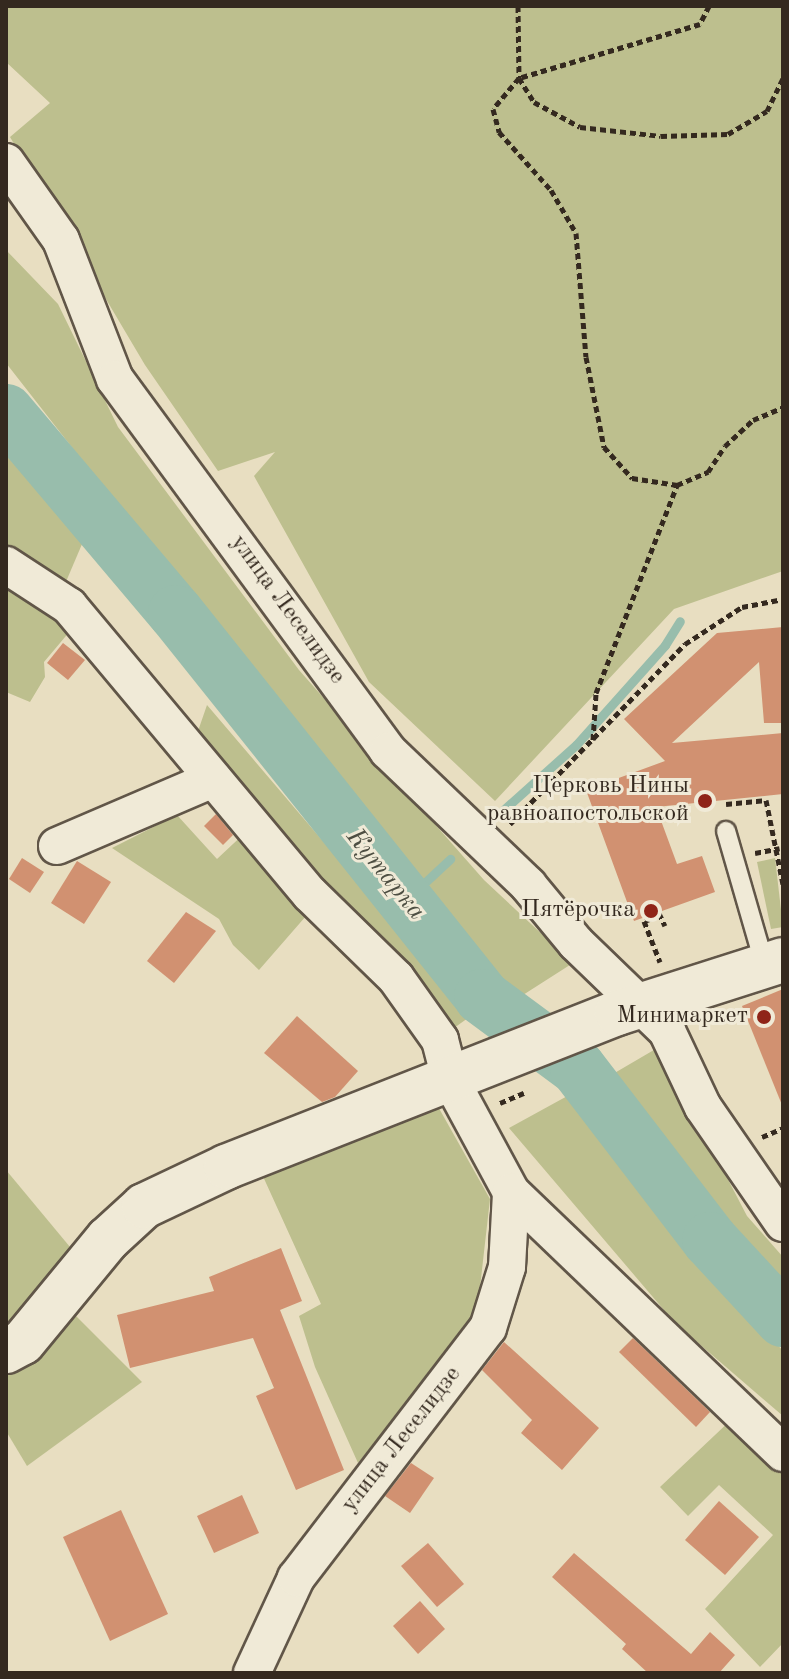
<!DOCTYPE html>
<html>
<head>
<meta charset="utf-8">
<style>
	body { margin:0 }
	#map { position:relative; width:789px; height:1679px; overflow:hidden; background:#e8dec1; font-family:"Old Standard TT",serif }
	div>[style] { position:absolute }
	.green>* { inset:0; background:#bdbf8e }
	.stream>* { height:9px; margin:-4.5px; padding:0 4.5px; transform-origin:4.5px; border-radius:4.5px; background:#98bdac }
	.river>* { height:56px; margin:-28px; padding:0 28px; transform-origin:28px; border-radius:28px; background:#98bdac }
	.building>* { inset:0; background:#d19171 }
	.path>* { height:5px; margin-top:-2.5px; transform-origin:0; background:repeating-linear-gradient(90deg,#34291f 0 6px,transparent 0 10px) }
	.roads { filter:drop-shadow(2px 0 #615648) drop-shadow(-2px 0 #615648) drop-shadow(0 2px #615648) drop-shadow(0 -2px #615648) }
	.service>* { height:18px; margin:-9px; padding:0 9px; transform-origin:9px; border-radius:9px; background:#f0ead7 }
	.minor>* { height:36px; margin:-18px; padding:0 18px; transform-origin:18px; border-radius:18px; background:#f0ead7 }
	.tertiary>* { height:44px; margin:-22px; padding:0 22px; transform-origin:22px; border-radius:22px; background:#f0ead7 }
	.dots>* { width:22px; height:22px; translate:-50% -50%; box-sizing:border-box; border:4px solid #f0ead7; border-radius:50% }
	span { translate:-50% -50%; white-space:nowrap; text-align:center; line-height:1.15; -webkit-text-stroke:6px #f0ead7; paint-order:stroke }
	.street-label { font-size:24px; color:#34291f }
	.poi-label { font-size:24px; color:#34291f }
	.right { translate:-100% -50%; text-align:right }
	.water-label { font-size:26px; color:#4d4e42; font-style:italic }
	.frame { position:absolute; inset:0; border:8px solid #34291f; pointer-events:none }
</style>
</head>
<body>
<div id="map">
	<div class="green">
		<i style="clip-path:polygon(6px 6px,783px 6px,783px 571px,674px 609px,495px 801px,369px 682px,254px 476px,275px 452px,218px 471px,145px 365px,10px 137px,50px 103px,6px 62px)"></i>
		<i style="clip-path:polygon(6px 250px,58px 304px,118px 427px,299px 670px,484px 880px,573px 963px,512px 1002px,485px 976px,6px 363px)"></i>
		<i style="clip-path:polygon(17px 446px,88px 530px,65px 584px,6px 548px,6px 452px)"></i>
		<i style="clip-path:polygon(17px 585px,76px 624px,44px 662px,45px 677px,30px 702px,6px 692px,6px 590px)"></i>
		<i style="clip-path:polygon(207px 705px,333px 853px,475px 1013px,447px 1033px,198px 731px)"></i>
		<i style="clip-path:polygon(177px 815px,217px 859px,249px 829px,313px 908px,259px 970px,233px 945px,219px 919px,112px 848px)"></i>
		<i style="clip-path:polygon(775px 858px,783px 927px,771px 929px,757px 862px)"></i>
		<i style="clip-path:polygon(659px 1047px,747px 1216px,783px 1257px,783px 1299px,727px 1236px,606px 1078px)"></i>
		<i style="clip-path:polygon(571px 1094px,623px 1170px,783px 1351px,783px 1416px,675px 1323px,509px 1128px)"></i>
		<i style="clip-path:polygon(436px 1103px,490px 1199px,477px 1314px,358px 1463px,315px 1367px,299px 1316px,321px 1304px,261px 1172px)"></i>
		<i style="clip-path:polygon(6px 1170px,75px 1253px,28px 1307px,6px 1323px)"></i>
		<i style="clip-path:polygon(71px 1311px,142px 1382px,27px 1466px,6px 1431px,6px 1358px)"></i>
		<i style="clip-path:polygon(733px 1418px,783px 1463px,783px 1643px,760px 1667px,705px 1609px,773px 1535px,719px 1485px,688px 1516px,660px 1487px)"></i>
	</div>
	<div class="stream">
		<i style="left:501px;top:812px;width:101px;rotate:-41.8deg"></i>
		<i style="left:576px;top:745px;width:134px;rotate:-48.3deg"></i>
		<i style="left:665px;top:645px;width:28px;rotate:-58deg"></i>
		<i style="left:405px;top:901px;width:62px;rotate:-43deg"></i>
	</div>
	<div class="river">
		<i style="left:6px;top:412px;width:263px;rotate:49.8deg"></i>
		<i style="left:176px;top:613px;width:491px;rotate:51.4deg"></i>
		<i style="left:482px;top:997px;width:119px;rotate:36.5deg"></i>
		<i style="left:578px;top:1068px;width:217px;rotate:52.5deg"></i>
		<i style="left:710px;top:1240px;width:108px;rotate:47.3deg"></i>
	</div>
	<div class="building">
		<i style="clip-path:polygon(783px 627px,783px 723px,764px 723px,759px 662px,672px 743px,783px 733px,783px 794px,656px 807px,677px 864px,702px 856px,715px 892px,634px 921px,586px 790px,665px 761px,624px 719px,717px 633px)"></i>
		<i style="clip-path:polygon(63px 643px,85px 660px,68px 680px,47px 663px)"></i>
		<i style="clip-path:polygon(216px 814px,233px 835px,223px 845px,204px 826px)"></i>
		<i style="clip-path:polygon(22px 858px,44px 872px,30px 893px,9px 879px)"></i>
		<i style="clip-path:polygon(77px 861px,111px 882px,84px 924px,51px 903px)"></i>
		<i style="clip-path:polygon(186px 912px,216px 931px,174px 983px,147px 961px)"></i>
		<i style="clip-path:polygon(783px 989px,783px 1105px,782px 1105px,742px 1006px)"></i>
		<i style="clip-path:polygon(297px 1016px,358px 1071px,335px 1097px,322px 1102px,264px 1053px)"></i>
		<i style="clip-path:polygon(281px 1248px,302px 1301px,280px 1310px,344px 1470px,296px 1490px,256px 1396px,274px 1388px,253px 1338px,130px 1368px,117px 1315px,214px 1291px,209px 1277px)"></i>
		<i style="clip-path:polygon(633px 1338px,710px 1412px,696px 1427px,619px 1352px)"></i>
		<i style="clip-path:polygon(504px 1342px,599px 1428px,562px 1470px,521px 1433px,532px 1420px,482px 1370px)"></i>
		<i style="clip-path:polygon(411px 1463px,434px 1478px,410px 1513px,385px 1496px)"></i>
		<i style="clip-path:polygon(242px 1495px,259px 1533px,214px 1553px,197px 1516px)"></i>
		<i style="clip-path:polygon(719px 1501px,759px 1537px,725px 1575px,685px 1540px)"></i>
		<i style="clip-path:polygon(121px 1510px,168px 1614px,110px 1641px,63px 1537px)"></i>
		<i style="clip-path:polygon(428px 1543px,464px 1584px,437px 1607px,401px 1566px)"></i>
		<i style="clip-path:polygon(574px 1553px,691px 1654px,710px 1632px,735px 1655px,719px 1673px,648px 1673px,622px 1649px,626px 1644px,552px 1577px)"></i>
		<i style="clip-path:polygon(420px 1601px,445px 1629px,418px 1654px,393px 1626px)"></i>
	</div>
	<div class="path">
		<i style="left:518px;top:6px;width:72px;rotate:89.2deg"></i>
		<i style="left:519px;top:78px;width:28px;rotate:58deg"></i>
		<i style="left:534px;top:102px;width:52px;rotate:28.5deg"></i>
		<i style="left:580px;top:127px;width:81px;rotate:6.3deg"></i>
		<i style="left:661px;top:136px;width:67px;rotate:-1.7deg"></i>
		<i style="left:728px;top:134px;width:45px;rotate:-30.5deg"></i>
		<i style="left:767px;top:111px;width:37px;rotate:-64deg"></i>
		<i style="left:709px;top:6px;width:20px;rotate:117deg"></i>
		<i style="left:700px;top:24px;width:189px;rotate:163.4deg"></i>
		<i style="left:519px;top:78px;width:40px;rotate:130deg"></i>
		<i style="left:493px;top:109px;width:24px;rotate:75deg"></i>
		<i style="left:499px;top:132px;width:78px;rotate:48.1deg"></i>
		<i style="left:551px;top:190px;width:50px;rotate:59.8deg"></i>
		<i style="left:576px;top:233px;width:124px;rotate:85.4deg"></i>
		<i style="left:586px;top:357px;width:92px;rotate:78.7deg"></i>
		<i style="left:604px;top:447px;width:42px;rotate:47.9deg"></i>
		<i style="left:632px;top:478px;width:46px;rotate:8.8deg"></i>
		<i style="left:677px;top:485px;width:34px;rotate:-23deg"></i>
		<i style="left:708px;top:472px;width:31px;rotate:-57deg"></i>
		<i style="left:725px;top:446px;width:38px;rotate:-43deg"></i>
		<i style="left:753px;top:420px;width:33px;rotate:-23deg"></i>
		<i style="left:593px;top:740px;width:47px;rotate:-86.3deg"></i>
		<i style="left:596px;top:693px;width:223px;rotate:-68.7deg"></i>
		<i style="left:726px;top:804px;width:40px;rotate:-5.7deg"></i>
		<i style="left:766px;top:800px;width:86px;rotate:78.6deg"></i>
		<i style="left:510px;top:824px;width:251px;rotate:-45.8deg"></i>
		<i style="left:685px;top:644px;width:68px;rotate:-33deg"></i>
		<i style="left:742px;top:607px;width:42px;rotate:-11deg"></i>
		<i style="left:755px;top:853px;width:25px;rotate:-11deg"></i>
		<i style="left:659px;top:913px;width:14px;rotate:65deg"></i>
		<i style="left:660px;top:915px;width:17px;rotate:159deg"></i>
		<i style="left:644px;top:921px;width:44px;rotate:68.7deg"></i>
		<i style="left:500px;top:1103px;width:26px;rotate:-23deg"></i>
		<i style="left:762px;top:1137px;width:23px;rotate:-23deg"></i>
	</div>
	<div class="roads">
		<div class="service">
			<i style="left:726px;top:831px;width:141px;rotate:73.9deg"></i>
		</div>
		<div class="minor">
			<i style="left:6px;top:162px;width:95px;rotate:54.8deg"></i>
			<i style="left:61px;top:240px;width:149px;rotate:68.8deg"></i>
			<i style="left:115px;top:379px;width:461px;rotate:53.7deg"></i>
			<i style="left:388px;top:751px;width:194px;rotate:43.7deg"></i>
			<i style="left:528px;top:885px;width:75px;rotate:50.4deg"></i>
			<i style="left:576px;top:943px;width:127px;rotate:44deg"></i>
			<i style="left:667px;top:1031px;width:84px;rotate:64.7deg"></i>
			<i style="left:703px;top:1107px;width:141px;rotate:55.4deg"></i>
			<i style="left:6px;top:565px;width:75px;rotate:33.1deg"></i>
			<i style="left:69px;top:606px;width:376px;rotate:50.1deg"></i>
			<i style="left:310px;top:894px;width:120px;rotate:44.3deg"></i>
			<i style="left:396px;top:978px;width:76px;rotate:54.6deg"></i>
			<i style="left:440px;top:1040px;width:40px;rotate:75.6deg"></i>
			<i style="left:450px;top:1079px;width:128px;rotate:61.6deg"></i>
			<i style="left:511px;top:1192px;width:377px;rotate:43.8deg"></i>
			<i style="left:57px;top:846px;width:170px;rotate:-23.2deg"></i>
			<i style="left:252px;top:1673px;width:105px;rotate:-65.1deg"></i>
			<i style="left:296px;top:1578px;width:315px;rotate:-52.5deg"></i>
			<i style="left:488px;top:1328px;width:64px;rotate:-72.7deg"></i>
			<i style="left:507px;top:1267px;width:75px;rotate:-86.9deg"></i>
		</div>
		<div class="tertiary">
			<i style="left:6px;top:1351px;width:19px;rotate:-28deg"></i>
			<i style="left:23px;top:1342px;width:134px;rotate:-50.5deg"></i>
			<i style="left:108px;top:1239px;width:49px;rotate:-42.5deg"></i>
			<i style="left:144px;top:1206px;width:91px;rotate:-25.4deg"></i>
			<i style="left:226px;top:1167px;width:420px;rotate:-21.5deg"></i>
			<i style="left:617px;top:1013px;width:174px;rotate:-17.7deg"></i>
		</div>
	</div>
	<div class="dots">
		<i style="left:705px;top:801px;background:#8f2418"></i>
		<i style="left:651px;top:911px;background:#8f2418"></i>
		<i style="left:764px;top:1017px;background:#8f2418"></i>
	</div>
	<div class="street-label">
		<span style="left:287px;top:610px;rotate:54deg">улица Леселидзе</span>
		<span style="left:402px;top:1440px;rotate:-52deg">улица Леселидзе</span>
	</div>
	<div class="poi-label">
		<span class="right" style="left:689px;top:801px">Церковь Нины<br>равноапостольской</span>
		<span class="right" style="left:635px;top:911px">Пятёрочка</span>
		<span class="right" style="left:748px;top:1017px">Минимаркет</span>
	</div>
	<div class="water-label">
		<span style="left:385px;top:875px;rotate:51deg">Кутарка</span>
	</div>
	<div class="frame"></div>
</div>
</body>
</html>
